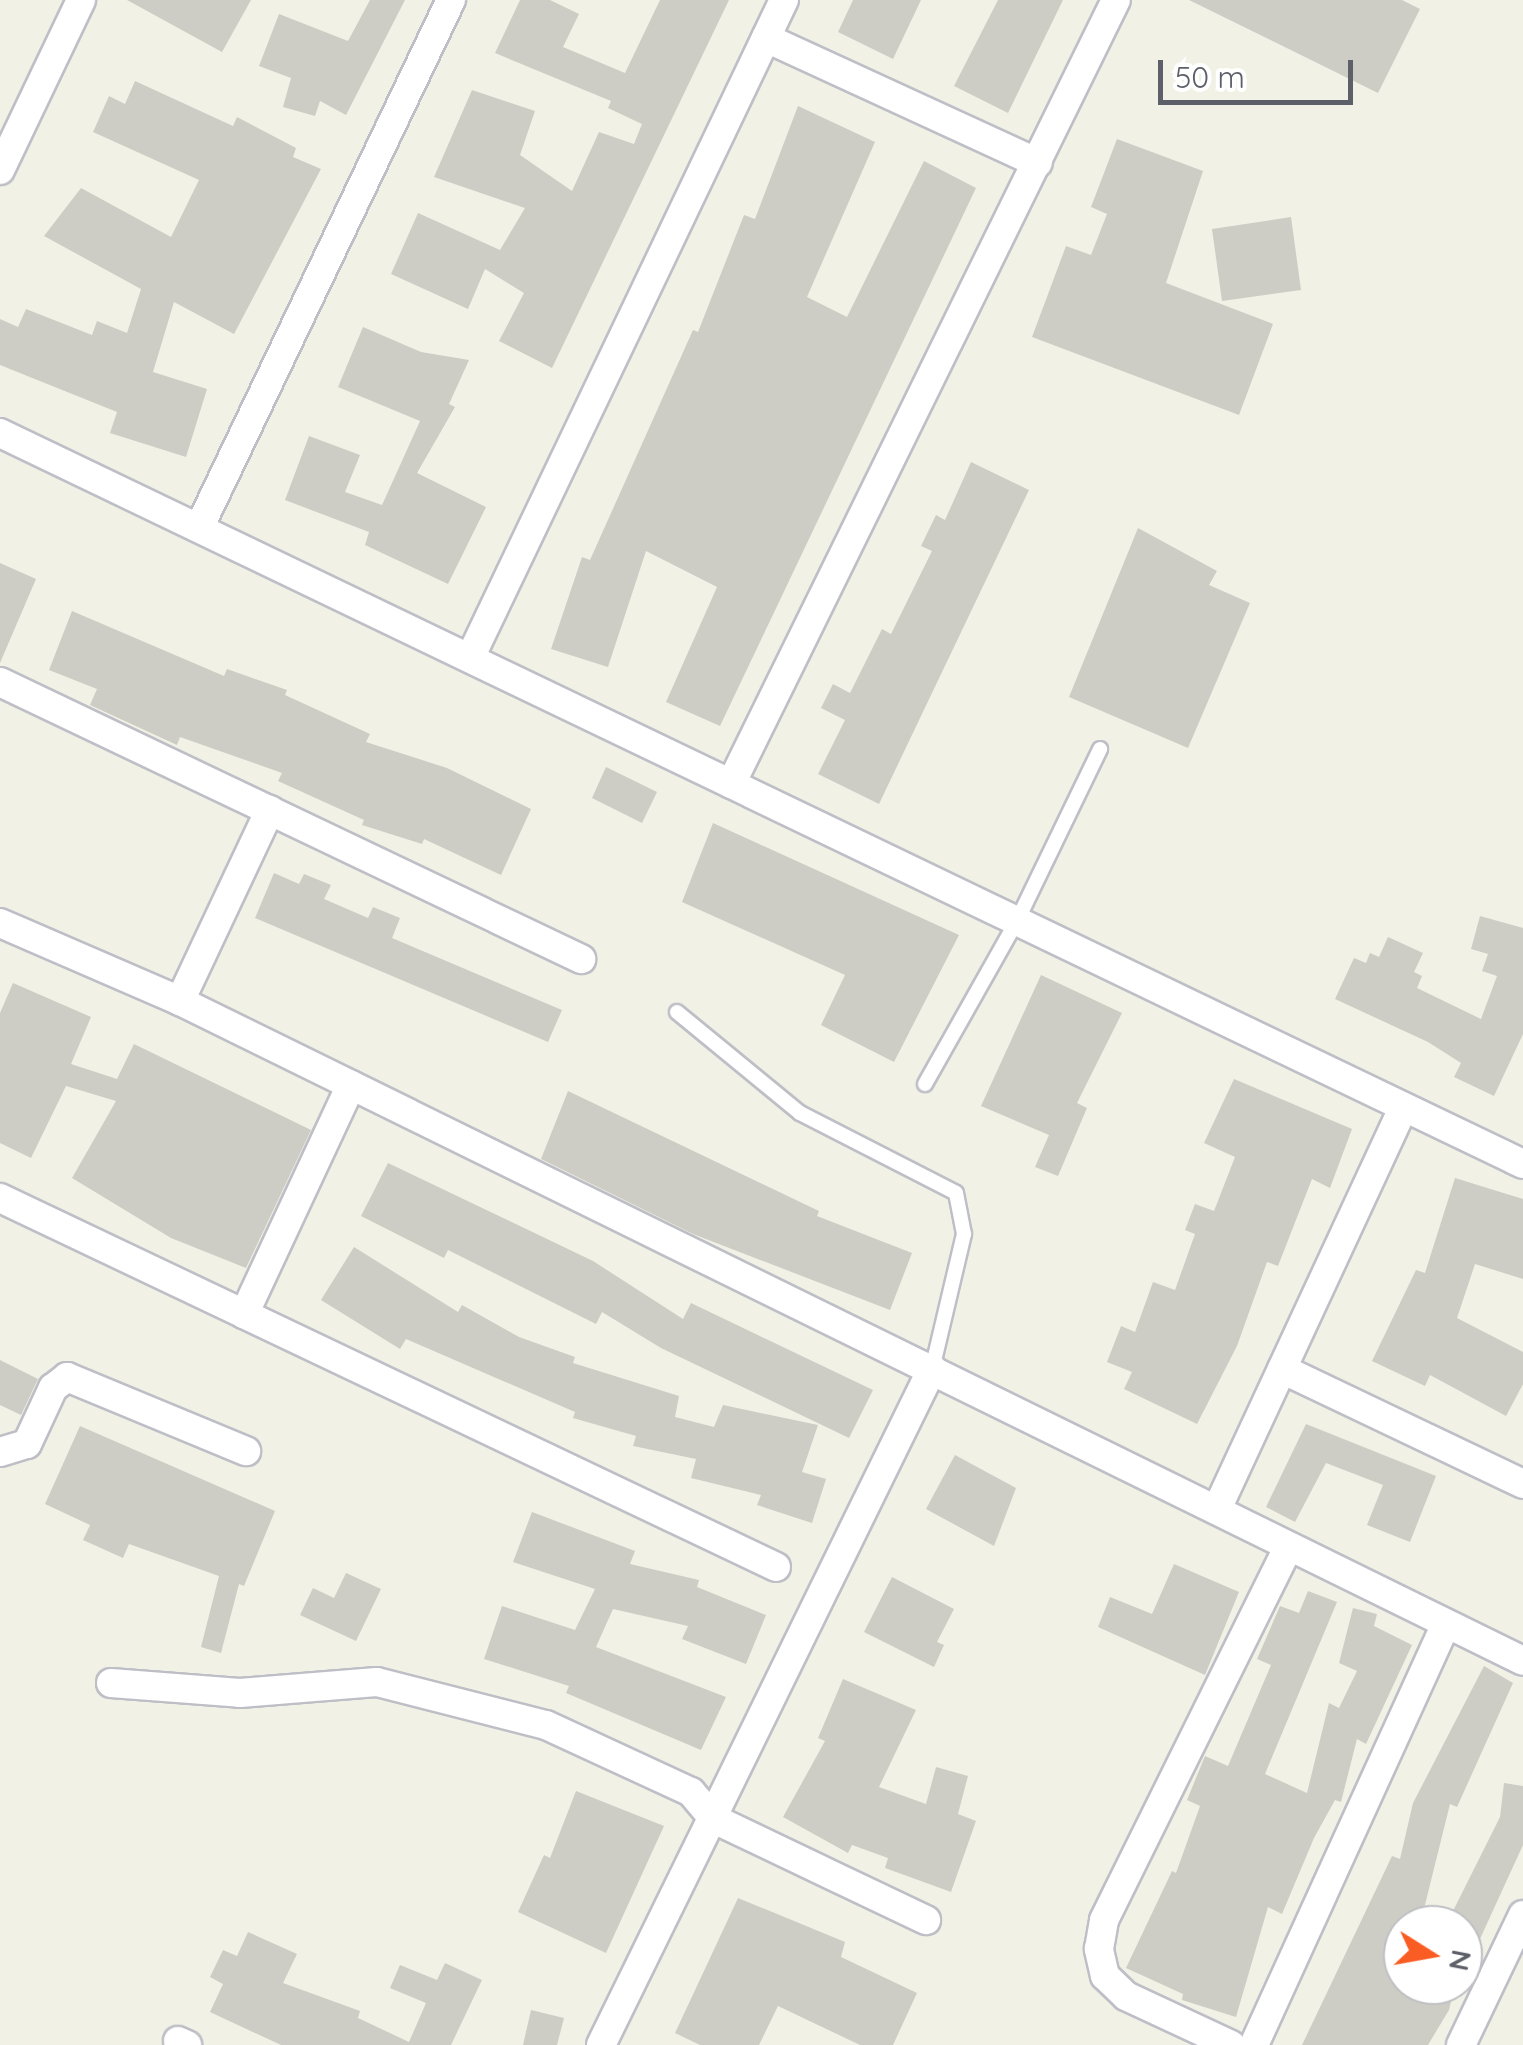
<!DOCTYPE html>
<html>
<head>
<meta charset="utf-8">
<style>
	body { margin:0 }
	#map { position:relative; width:1523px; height:2045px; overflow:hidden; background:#f1f1e6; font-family:Quicksand,sans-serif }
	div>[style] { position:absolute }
	.building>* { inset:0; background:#cecdc5 }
	.roads { filter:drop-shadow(2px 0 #bebfc6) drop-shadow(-2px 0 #bebfc6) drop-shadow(0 2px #bebfc6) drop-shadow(0 -2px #bebfc6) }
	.service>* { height:14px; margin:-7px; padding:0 7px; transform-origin:7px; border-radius:7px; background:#fff }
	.minor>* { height:28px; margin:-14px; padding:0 14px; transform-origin:14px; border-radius:14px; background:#fff }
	span { translate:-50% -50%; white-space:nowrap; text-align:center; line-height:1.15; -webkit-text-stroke:8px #fff; paint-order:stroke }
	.north { position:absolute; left:1383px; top:1905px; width:100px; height:100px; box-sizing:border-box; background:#fff; border:2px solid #bebfc3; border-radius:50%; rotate:101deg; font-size:28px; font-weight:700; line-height:40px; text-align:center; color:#5d6068 }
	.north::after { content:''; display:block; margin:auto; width:35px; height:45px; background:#fa5d23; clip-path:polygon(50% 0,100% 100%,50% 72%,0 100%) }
	.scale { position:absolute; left:1158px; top:60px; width:195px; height:45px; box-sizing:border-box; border:5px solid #5d6068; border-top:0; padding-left:12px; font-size:30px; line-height:35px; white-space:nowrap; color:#5d6068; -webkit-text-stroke:8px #fff; paint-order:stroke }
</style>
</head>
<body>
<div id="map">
	<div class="building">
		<i style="clip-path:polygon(127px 0,251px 0,222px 52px)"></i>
		<i style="clip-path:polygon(370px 0,405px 0,346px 115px,320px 101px,315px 116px,283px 107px,291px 78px,259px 66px,279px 14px,348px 41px)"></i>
		<i style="clip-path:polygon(520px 0,550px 0,579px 14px,563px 47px,625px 73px,660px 0,729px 0,552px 368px,499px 341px,524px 293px,485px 269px,468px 309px,391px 274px,418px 213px,500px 250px,525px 208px,434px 177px,472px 90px,535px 111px,520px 155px,572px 191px,599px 132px,634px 144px,642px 124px,608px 108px,611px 101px,495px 53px)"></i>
		<i style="clip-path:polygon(853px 0,921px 0,893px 59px,838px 32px)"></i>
		<i style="clip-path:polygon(998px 0,1063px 0,1008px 113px,954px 86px)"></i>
		<i style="clip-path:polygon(1189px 0,1402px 0,1420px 9px,1378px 93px)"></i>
		<i style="clip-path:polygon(135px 81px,233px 126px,237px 117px,296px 148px,293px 157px,321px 169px,234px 334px,174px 302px,153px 372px,207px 389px,186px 457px,110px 433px,117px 412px,0 365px,0 319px,18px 327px,26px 309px,92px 335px,97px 321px,127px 333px,141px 289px,44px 236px,81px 188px,171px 237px,199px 180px,93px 132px,109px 96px,125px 104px)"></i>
		<i style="clip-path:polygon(798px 106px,875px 142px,807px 297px,847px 317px,924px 161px,976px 188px,720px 726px,666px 702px,717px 587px,646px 551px,608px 667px,551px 649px,582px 557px,590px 560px,693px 330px,698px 332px,744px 215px,755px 219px)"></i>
		<i style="clip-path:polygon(1117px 139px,1203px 171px,1166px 283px,1273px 324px,1239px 415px,1032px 337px,1066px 246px,1091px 255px,1107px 214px,1091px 207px)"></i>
		<i style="clip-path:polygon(1291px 217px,1301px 290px,1222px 301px,1212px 229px)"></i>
		<i style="clip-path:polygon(363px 327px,421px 352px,469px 360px,449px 404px,455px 407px,417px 473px,486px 507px,448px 584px,365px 545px,369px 532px,285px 500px,309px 436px,360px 455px,345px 492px,382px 505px,420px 421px,338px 387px)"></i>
		<i style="clip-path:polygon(971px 462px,1029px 490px,879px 804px,818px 774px,845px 720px,821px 708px,833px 684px,850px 693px,882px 629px,891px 634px,932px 551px,921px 546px,936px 515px,945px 520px)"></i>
		<i style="clip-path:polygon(1138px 528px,1217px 571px,1209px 585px,1250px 603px,1188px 748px,1069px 697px)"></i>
		<i style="clip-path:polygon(0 563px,36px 579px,0 663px)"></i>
		<i style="clip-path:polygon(72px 611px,224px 676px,227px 669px,287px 690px,285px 695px,370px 734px,366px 742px,447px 768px,531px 809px,501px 875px,424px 839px,422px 844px,362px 825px,364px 820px,278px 781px,282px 773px,180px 737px,177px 745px,90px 705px,97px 689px,49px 670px)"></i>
		<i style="clip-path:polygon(606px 767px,657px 792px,642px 823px,592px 798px)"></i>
		<i style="clip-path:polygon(713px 823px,959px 935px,894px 1062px,821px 1025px,845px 975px,682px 902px)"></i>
		<i style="clip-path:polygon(274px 873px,299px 884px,304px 874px,331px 885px,324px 899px,368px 918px,373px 907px,400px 918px,392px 938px,562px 1010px,548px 1042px,255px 918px)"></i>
		<i style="clip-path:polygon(1480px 916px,1523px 928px,1523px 1034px,1494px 1096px,1454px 1077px,1461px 1063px,1428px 1042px,1335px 999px,1354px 958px,1366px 963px,1370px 953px,1379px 957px,1388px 937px,1423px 953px,1414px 972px,1422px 976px,1417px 988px,1481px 1019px,1497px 976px,1482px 971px,1488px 954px,1471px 949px)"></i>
		<i style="clip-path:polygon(1041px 975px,1122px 1013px,1077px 1103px,1087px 1108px,1058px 1176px,1035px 1167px,1049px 1135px,981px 1106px)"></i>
		<i style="clip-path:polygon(13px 983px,91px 1017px,71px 1064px,117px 1079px,134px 1044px,311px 1130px,246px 1268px,171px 1238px,72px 1178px,116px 1101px,66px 1086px,31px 1158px,0 1143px,0 1013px)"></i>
		<i style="clip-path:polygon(1234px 1079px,1352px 1129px,1330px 1188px,1312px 1179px,1278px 1266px,1267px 1262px,1237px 1346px,1197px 1424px,1124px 1389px,1132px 1372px,1107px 1362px,1121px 1326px,1135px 1332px,1153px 1282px,1175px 1290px,1195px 1234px,1185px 1230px,1195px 1204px,1214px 1211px,1235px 1157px,1204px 1143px)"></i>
		<i style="clip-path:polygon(568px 1091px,819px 1211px,817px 1216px,912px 1253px,890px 1310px,693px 1234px,541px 1159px)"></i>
		<i style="clip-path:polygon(388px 1163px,593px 1261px,683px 1319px,691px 1303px,873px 1390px,849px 1438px,661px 1348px,602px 1312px,596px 1324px,448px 1250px,444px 1258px,361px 1216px)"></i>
		<i style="clip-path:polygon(1455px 1178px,1523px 1199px,1523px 1279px,1475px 1264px,1457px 1318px,1523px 1352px,1523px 1384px,1506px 1416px,1430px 1375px,1425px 1386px,1372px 1361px,1416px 1270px,1425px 1273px)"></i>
		<i style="clip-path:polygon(354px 1247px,458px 1312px,462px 1305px,519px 1337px,575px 1357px,573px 1363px,679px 1396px,675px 1417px,714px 1427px,723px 1405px,818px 1425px,802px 1472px,826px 1479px,812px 1523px,757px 1505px,761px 1495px,691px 1478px,696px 1459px,633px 1446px,636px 1436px,573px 1418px,575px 1412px,406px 1339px,400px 1349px,321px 1300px)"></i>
		<i style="clip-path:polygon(0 1360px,38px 1379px,21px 1415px,0 1405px)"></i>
		<i style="clip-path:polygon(1306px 1424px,1436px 1476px,1410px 1542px,1367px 1525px,1383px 1485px,1326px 1463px,1295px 1522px,1266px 1507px)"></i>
		<i style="clip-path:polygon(80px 1426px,275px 1511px,244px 1586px,239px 1584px,221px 1653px,201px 1647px,219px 1576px,129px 1544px,123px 1558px,83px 1540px,90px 1525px,45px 1504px)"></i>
		<i style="clip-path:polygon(955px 1455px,1016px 1488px,994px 1546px,926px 1509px)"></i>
		<i style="clip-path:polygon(532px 1512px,635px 1551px,630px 1564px,699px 1580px,697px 1587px,766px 1615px,746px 1664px,682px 1639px,688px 1626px,613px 1609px,596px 1647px,726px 1697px,701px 1750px,566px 1693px,569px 1686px,484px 1659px,502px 1606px,575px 1630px,595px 1589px,513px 1562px)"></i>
		<i style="clip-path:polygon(1174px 1564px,1239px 1592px,1205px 1675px,1098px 1627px,1110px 1597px,1152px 1614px)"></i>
		<i style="clip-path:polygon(346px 1573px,381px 1589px,356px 1641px,300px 1615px,313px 1588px,334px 1598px)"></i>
		<i style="clip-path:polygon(892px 1577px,954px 1609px,937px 1642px,944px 1645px,934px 1667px,864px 1632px)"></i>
		<i style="clip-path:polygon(1308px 1591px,1337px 1602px,1265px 1774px,1307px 1793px,1329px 1703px,1339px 1708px,1357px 1671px,1339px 1663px,1353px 1608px,1377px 1614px,1374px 1626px,1412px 1645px,1366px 1744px,1357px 1739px,1341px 1802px,1335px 1800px,1314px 1838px,1282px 1914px,1268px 1907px,1236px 2017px,1182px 2000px,1183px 1994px,1126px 1968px,1172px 1871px,1176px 1873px,1200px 1806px,1187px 1800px,1205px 1756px,1228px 1766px,1271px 1665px,1257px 1659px,1280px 1606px,1299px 1613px)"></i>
		<i style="clip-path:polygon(1484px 1666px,1513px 1683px,1457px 1807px,1450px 1804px,1420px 1925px,1400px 1925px,1388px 1955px,1403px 1963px,1403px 1987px,1455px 1985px,1449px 2010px,1428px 2045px,1302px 2045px,1392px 1856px,1400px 1859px,1413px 1803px)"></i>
		<i style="clip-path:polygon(843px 1679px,916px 1710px,879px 1787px,926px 1804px,936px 1767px,968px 1776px,958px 1814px,976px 1821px,951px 1892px,885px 1868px,888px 1858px,852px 1845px,848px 1853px,783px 1817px,825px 1741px,818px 1738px)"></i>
		<i style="clip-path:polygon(1504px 1783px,1523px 1786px,1523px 1845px,1463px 1976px,1463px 1925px,1446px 1925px,1500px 1817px)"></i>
		<i style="clip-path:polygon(576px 1791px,664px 1826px,606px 1953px,518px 1912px,544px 1855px,550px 1858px)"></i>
		<i style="clip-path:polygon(738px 1898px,845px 1942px,841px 1957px,917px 1993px,893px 2045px,860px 2045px,778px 2006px,759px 2045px,700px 2045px,675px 2033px)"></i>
		<i style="clip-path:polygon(248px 1932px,297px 1954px,283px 1983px,360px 2011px,358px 2018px,409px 2042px,426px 2003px,390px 1988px,400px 1965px,437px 1980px,445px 1963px,482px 1980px,451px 2045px,281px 2045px,210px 2012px,223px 1984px,210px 1977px,223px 1950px,237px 1956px)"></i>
		<i style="clip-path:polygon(531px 2010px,564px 2018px,557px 2045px,523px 2045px)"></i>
	</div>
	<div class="roads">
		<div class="service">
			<i style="left:677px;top:1012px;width:159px;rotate:39.4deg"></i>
			<i style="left:800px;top:1113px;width:175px;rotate:27.1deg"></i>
			<i style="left:956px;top:1193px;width:42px;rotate:79deg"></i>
			<i style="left:964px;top:1234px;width:139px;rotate:103.3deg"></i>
			<i style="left:925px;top:1084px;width:187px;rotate:-60.6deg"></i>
			<i style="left:1017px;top:921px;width:191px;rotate:-64.2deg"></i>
		</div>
		<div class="minor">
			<i style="left:766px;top:38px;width:299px;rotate:24.7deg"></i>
			<i style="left:0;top:170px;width:188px;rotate:-64.5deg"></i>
			<i style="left:0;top:433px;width:1689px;rotate:25.64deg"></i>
			<i style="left:199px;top:528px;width:585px;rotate:-64.49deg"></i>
			<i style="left:470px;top:658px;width:729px;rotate:-64.49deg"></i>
			<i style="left:0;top:682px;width:644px;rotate:25.49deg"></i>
			<i style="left:731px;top:784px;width:873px;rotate:-63.85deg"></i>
			<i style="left:0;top:923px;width:196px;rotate:23.4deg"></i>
			<i style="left:180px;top:1001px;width:1496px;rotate:26.17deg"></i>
			<i style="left:180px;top:1001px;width:211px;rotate:-64.8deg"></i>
			<i style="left:351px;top:1085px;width:253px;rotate:115deg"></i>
			<i style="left:244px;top:1314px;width:589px;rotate:25.43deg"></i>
			<i style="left:0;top:1198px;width:270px;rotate:25.4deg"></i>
			<i style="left:1282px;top:1369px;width:267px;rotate:25.5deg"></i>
			<i style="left:0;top:1452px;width:28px;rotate:-17deg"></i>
			<i style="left:27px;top:1444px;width:62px;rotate:-65.1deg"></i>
			<i style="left:53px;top:1388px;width:18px;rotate:-38deg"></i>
			<i style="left:67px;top:1377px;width:194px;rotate:22.5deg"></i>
			<i style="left:1217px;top:1509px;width:443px;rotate:-65.1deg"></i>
			<i style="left:111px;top:1683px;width:129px;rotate:4.4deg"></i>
			<i style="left:240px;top:1693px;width:137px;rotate:-4.6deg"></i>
			<i style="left:377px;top:1682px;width:174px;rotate:14.3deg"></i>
			<i style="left:546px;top:1725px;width:160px;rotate:24.8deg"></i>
			<i style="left:691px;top:1792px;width:35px;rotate:50deg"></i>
			<i style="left:714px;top:1819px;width:235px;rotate:25.5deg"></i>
			<i style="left:178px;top:2041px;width:10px;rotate:24deg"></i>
			<i style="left:601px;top:2045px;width:753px;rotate:-63.91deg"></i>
			<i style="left:1231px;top:2045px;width:116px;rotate:-155deg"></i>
			<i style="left:1126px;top:1996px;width:29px;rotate:-136deg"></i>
			<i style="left:1105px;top:1976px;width:28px;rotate:-103deg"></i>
			<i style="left:1099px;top:1949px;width:29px;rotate:-80deg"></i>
			<i style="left:1104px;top:1920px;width:416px;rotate:-63.7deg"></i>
			<i style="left:1254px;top:2045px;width:463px;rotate:-65.5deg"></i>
			<i style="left:1461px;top:2045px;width:144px;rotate:-64.5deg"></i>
		</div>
	</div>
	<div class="north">N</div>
	<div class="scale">50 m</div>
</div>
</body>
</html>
